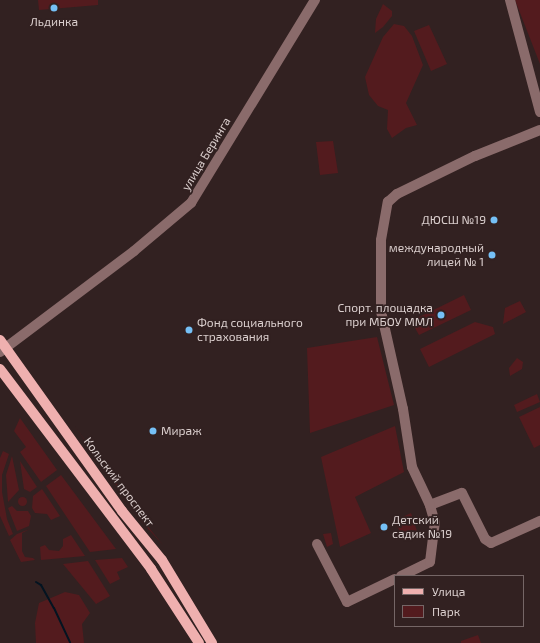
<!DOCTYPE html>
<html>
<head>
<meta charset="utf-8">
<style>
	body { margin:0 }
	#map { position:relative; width:540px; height:643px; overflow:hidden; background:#322121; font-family:"Exo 2",sans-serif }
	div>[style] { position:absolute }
	.green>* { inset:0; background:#531b1e }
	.round { border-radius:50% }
	.stream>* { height:2px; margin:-1px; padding:0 1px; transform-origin:1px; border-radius:1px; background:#031421 }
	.minor>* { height:10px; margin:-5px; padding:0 5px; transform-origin:5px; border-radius:5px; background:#8a6b6b }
	.major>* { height:10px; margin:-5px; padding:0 5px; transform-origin:5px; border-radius:5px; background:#efb0af }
	.dots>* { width:11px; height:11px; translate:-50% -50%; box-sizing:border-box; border:2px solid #322121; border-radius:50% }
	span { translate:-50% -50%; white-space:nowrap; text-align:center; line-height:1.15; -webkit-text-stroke:3.5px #322121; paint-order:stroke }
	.poi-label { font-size:12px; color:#dacecd }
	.right { translate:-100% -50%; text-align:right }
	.left { translate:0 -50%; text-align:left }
	.street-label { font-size:12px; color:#dacecd }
	.legend { position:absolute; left:394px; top:575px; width:130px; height:52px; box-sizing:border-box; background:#322121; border:1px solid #756666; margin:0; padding:5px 7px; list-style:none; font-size:12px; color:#dacecd }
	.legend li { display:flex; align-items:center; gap:8px; height:20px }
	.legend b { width:20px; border:1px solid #756666 }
</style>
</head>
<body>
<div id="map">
	<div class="green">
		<i style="clip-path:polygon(38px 0,98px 0,98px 5px,39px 10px)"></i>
		<i style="clip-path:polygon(515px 0,540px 0,540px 64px)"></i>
		<i style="clip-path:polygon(383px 4px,392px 11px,392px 16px,383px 27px,375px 33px,376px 19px)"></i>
		<i style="clip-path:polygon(394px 24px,404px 26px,412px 36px,423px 65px,406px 103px,417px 125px,406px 128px,392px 138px,387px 129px,388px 110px,378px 106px,369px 95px,365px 77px,383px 37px)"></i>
		<i style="clip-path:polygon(429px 25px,447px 64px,431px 71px,414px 31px)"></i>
		<i style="clip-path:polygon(333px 141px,338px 173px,320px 175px,316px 142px)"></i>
		<i style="clip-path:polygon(464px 295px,471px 310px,419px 335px,411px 321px)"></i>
		<i style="clip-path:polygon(520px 301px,526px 312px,503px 324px,505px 308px)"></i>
		<i style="clip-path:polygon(475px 322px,493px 327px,495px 334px,429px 367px,420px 349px)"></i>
		<i style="clip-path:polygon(377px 337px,394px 405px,310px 433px,307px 348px)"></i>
		<i style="clip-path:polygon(517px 358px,523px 362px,522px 369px,510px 376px,509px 368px)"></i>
		<i style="clip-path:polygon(537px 394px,540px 402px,517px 412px,514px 405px)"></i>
		<i style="clip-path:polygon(540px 407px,540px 445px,534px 448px,519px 417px)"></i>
		<i style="clip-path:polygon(20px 418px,57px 470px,41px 482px,20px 452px,26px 447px,14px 431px)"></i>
		<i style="clip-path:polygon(74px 425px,145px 523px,163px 545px,142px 522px)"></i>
		<i style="clip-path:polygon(395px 426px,404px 472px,355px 497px,371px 533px,340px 547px,321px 457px)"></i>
		<i style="clip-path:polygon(3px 451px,9px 454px,2px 475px,2px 492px,7px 519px,13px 534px,9px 536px,0 516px,0 458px)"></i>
		<i style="clip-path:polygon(12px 456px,19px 490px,8px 502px,6px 475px)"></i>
		<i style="clip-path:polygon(20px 461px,37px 487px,30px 492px,24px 489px)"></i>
		<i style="clip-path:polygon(61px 475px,116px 549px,90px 552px,46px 486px)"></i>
		<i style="clip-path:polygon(42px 489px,60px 516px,51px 520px,47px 514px,35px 513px,32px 508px,33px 496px)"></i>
		<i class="round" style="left:17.5px;top:496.5px;width:9px;height:9px"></i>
		<i style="clip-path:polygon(12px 506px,17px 511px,28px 511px,31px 516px,29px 526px,17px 531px,8px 508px)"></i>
		<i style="clip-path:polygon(411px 513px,418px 534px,405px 540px,394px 521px)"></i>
		<i style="clip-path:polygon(30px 529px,22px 533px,22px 551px,25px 557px,33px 558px,35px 560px,21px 562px,10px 540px,17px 534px)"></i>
		<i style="clip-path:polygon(331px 533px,333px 544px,327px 547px,323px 534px)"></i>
		<i style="clip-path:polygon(71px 535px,85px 556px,41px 560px,40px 547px,45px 545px,49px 550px,59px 551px,63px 546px,63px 539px)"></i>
		<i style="clip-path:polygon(122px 558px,128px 567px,117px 572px,120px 579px,110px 584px,95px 560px)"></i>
		<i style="clip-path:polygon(88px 561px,110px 596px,96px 604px,63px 564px)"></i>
		<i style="clip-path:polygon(65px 592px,79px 595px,90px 613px,82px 624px,84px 643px,36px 643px,35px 623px,39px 603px)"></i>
		<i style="clip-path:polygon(478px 635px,481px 643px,461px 643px,461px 641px)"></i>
	</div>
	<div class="stream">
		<i style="left:36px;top:582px;width:6px;rotate:31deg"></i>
		<i style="left:41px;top:585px;width:26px;rotate:61deg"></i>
		<i style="left:54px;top:608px;width:38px;rotate:65deg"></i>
	</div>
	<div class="minor">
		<i style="left:510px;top:0;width:116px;rotate:75deg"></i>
		<i style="left:0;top:352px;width:168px;rotate:-37deg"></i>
		<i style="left:134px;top:251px;width:75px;rotate:-40.1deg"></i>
		<i style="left:191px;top:203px;width:238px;rotate:-58.6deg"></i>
		<i style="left:430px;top:505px;width:34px;rotate:-21deg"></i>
		<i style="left:462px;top:493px;width:51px;rotate:63.4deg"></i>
		<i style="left:485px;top:539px;width:7px;rotate:34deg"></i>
		<i style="left:491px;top:543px;width:54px;rotate:-24.2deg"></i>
		<i style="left:317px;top:544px;width:65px;rotate:62.7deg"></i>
		<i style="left:347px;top:602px;width:53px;rotate:-25.6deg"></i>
		<i style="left:401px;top:576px;width:32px;rotate:-26deg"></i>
		<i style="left:430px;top:562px;width:39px;rotate:-83deg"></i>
		<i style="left:435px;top:523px;width:19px;rotate:-106deg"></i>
		<i style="left:430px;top:505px;width:42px;rotate:-115.3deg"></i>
		<i style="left:412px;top:467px;width:59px;rotate:-98.8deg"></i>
		<i style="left:403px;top:409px;width:100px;rotate:-102.7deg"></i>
		<i style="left:381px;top:311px;width:71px;rotate:-90deg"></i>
		<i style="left:381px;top:240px;width:39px;rotate:-80deg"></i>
		<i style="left:388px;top:202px;width:12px;rotate:-42deg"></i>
		<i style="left:397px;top:194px;width:87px;rotate:-26deg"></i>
		<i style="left:475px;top:156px;width:70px;rotate:-21.8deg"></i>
	</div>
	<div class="major">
		<i style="left:0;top:340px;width:210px;rotate:54.5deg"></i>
		<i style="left:122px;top:511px;width:63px;rotate:50.8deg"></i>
		<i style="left:162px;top:560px;width:97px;rotate:58.9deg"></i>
		<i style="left:0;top:369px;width:251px;rotate:52.9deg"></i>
		<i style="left:151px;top:569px;width:88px;rotate:57deg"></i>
	</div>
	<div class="dots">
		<i style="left:54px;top:8px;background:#75c0f6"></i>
		<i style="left:494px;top:220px;background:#75c0f6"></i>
		<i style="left:492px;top:255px;background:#75c0f6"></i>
		<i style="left:441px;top:315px;background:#75c0f6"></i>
		<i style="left:189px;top:330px;background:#75c0f6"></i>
		<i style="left:153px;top:431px;background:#75c0f6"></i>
		<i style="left:384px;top:527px;background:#75c0f6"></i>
	</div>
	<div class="poi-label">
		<span style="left:54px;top:22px">Льдинка</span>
		<span class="right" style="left:486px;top:220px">ДЮСШ №19</span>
		<span class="right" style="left:484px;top:255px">международный<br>лицей № 1</span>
		<span class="right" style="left:433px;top:315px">Спорт. площадка<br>при МБОУ ММЛ</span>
		<span class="left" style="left:197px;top:330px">Фонд социального<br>страхования</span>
		<span class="left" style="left:161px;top:431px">Мираж</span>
		<span class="left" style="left:392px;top:527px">Детский<br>садик №19</span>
	</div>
	<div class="street-label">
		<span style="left:206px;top:154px;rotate:-59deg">улица Беринга</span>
		<span style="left:119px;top:482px;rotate:53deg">Кольский проспект</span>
	</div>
	<ul class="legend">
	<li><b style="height:5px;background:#efb0af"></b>Улица</li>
	<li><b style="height:11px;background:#531b1e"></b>Парк</li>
	</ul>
</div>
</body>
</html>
